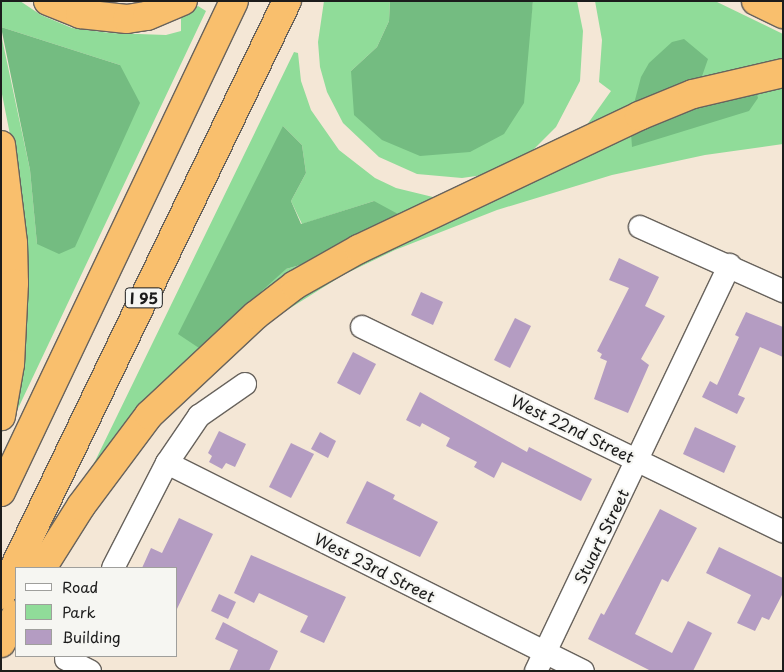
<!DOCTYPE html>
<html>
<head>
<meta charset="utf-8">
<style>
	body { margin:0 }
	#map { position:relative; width:784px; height:672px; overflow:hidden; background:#f4e7d6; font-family:"Playpen Sans",sans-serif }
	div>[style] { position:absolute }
	.green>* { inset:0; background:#90dc99 }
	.forest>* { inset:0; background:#74bc81 }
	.building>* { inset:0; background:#b49cc2 }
	.roads { filter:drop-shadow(1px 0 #68635d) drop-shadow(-1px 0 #68635d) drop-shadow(0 1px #68635d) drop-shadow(0 -1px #68635d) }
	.street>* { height:22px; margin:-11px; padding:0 11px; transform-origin:11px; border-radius:11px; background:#fff }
	.highway>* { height:28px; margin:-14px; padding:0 14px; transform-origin:14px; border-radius:14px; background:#f9bf6d }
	span { translate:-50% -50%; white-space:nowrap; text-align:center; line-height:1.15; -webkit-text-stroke:4.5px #f6f6f2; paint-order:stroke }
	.shield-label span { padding:1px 4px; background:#f6f6f2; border:1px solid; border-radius:4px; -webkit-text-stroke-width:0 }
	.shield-label { font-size:15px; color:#1c1c1c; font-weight:700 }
	.street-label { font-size:16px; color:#1c1c1c }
	.frame { position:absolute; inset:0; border:2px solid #1c1c1c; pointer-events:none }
	.legend { position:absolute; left:15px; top:567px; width:162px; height:90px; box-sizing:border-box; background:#f6f6f2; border:1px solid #9f9f9c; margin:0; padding:6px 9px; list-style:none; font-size:15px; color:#1c1c1c }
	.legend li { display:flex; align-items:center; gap:10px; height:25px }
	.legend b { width:25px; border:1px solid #9f9f9c }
</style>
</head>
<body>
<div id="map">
	<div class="green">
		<i style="clip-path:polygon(1px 1px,20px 1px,41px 15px,72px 28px,110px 33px,166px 35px,181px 31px,181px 13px,198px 6px,206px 11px,14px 417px,14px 155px,1px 89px,1px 34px,30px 170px,37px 244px,120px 65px,1px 27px)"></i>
		<i style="clip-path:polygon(324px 1px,390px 1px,389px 21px,377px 47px,351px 71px,526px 54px,533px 1px,577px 1px,583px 31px,580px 81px,556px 127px,530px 153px,483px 175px,462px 178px,417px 174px,379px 157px,343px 123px,327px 92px,320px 67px,318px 42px)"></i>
		<i style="clip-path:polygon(evenodd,595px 1px,715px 1px,783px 34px,783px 144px,705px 155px,612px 175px,497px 210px,395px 250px,343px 275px,252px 332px,82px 488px,294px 52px,298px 53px,301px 81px,311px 110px,339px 150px,375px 178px,396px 188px,437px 198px,579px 136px,611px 91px,599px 82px,602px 40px,595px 1px,283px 126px,302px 145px,306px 173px,291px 201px,302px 224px,374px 201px,388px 240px,286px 269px,283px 126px)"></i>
	</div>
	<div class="forest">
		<i style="clip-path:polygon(390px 1px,533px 1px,524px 103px,504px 134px,470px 152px,420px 156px,382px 140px,354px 115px,351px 71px,377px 47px,389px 21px)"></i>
		<i style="clip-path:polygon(1px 27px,120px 65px,140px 103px,75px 247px,59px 254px,37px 244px,30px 170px)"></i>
		<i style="clip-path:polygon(684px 39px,708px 59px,700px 82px,754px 83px,758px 98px,749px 111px,632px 147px,630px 119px,641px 77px,649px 63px,672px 42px)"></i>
		<i style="clip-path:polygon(283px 126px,302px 145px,306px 173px,291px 201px,301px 224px,374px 201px,398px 214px,388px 240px,286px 269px,199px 348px,178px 334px)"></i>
	</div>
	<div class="building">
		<i style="clip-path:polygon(619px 258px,659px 277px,645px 306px,665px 316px,641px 359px,649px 365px,628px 413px,594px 399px,607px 361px,600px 358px,602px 354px,597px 351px,629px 288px,609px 280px)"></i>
		<i style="clip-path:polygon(421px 292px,443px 302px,433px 325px,411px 315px)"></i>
		<i style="clip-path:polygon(746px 312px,783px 327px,783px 357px,760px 347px,738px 395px,745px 398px,737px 414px,702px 397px,710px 381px,717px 385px,739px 337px,735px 335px)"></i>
		<i style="clip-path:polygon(515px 318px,531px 326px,510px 368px,494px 360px)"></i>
		<i style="clip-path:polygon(353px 352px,376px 364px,360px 395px,337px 383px)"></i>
		<i style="clip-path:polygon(420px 392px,527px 452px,529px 447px,592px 479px,581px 501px,502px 462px,494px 478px,474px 467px,477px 462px,446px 446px,450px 438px,422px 423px,420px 427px,406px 420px)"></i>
		<i style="clip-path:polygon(695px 427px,736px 446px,724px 473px,683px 454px)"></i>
		<i style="clip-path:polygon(219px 431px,246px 444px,235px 467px,226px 463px,222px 469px,209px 462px,212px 456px,208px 453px)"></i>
		<i style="clip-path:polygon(320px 432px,336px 441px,328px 458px,311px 449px)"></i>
		<i style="clip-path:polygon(291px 443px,314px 454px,291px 498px,269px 487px)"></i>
		<i style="clip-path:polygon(367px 481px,395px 495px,393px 499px,438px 522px,420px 557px,346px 523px)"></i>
		<i style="clip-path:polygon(660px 509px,697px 528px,668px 582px,662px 579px,635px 634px,672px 653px,688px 621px,712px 633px,693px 671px,651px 671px,588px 639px,601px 613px,604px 615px)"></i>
		<i style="clip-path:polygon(179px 518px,213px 534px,176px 611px,176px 568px,142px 568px,151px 548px,162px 553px)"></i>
		<i style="clip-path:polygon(719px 547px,783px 578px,783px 593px,769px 620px,762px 617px,755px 631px,737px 623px,751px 595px,706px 573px)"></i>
		<i style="clip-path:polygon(251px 555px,346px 597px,324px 643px,300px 632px,308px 616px,259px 593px,254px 603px,234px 593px)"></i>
		<i style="clip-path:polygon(219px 594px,236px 602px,228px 619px,211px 611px)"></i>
		<i style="clip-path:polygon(223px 622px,278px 651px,269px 671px,229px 671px,238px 650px,215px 639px)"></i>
	</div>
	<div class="roads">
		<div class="street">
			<i style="left:640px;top:227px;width:157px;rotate:24.1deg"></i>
			<i style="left:362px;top:327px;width:468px;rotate:25.9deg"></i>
			<i style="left:167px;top:463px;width:465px;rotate:26.6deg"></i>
			<i style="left:113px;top:568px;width:118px;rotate:-62.8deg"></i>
			<i style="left:167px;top:463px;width:57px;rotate:-55.8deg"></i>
			<i style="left:199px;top:416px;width:56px;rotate:-34.8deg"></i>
			<i style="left:66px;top:659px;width:27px;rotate:27deg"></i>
			<i style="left:536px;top:671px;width:450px;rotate:-64.5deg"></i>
		</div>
		<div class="highway">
			<i style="left:48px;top:1px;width:35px;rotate:22deg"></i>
			<i style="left:80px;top:14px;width:47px;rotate:6.1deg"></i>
			<i style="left:127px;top:19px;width:20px;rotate:-9deg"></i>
			<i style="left:147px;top:16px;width:39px;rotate:-23deg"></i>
			<i style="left:756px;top:1px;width:30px;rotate:26deg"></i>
			<i style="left:1px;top:145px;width:99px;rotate:83deg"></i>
			<i style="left:13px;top:243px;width:40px;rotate:88.6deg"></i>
			<i style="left:14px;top:283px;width:81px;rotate:92.8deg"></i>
			<i style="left:10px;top:364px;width:53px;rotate:99.8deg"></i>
			<i style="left:1px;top:492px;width:543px;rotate:-64.61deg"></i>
			<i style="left:42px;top:568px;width:73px;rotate:-57.8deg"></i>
			<i style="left:81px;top:506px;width:114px;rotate:-53.2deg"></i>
			<i style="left:149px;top:415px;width:146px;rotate:-43.1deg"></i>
			<i style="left:256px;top:315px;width:49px;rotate:-37.6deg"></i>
			<i style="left:295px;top:285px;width:73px;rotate:-29.4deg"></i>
			<i style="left:359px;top:249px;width:310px;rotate:-25.4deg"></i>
			<i style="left:639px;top:116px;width:58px;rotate:-22.2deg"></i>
			<i style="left:693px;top:94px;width:92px;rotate:-13.1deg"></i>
			<i style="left:1px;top:595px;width:659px;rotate:-64.29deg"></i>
			<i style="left:1px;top:643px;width:32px;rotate:-62deg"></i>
		</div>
	</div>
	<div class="shield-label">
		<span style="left:144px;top:298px">I 95</span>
	</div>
	<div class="street-label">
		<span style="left:573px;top:428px;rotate:26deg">West 22nd Street</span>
		<span style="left:601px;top:536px;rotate:-64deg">Stuart Street</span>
		<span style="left:375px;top:567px;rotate:27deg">West 23rd Street</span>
	</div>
	<div class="frame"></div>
	<ul class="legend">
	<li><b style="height:6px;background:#fff"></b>Road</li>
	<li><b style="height:14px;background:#90dc99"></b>Park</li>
	<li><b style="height:14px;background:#b49cc2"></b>Building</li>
	</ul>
</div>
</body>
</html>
